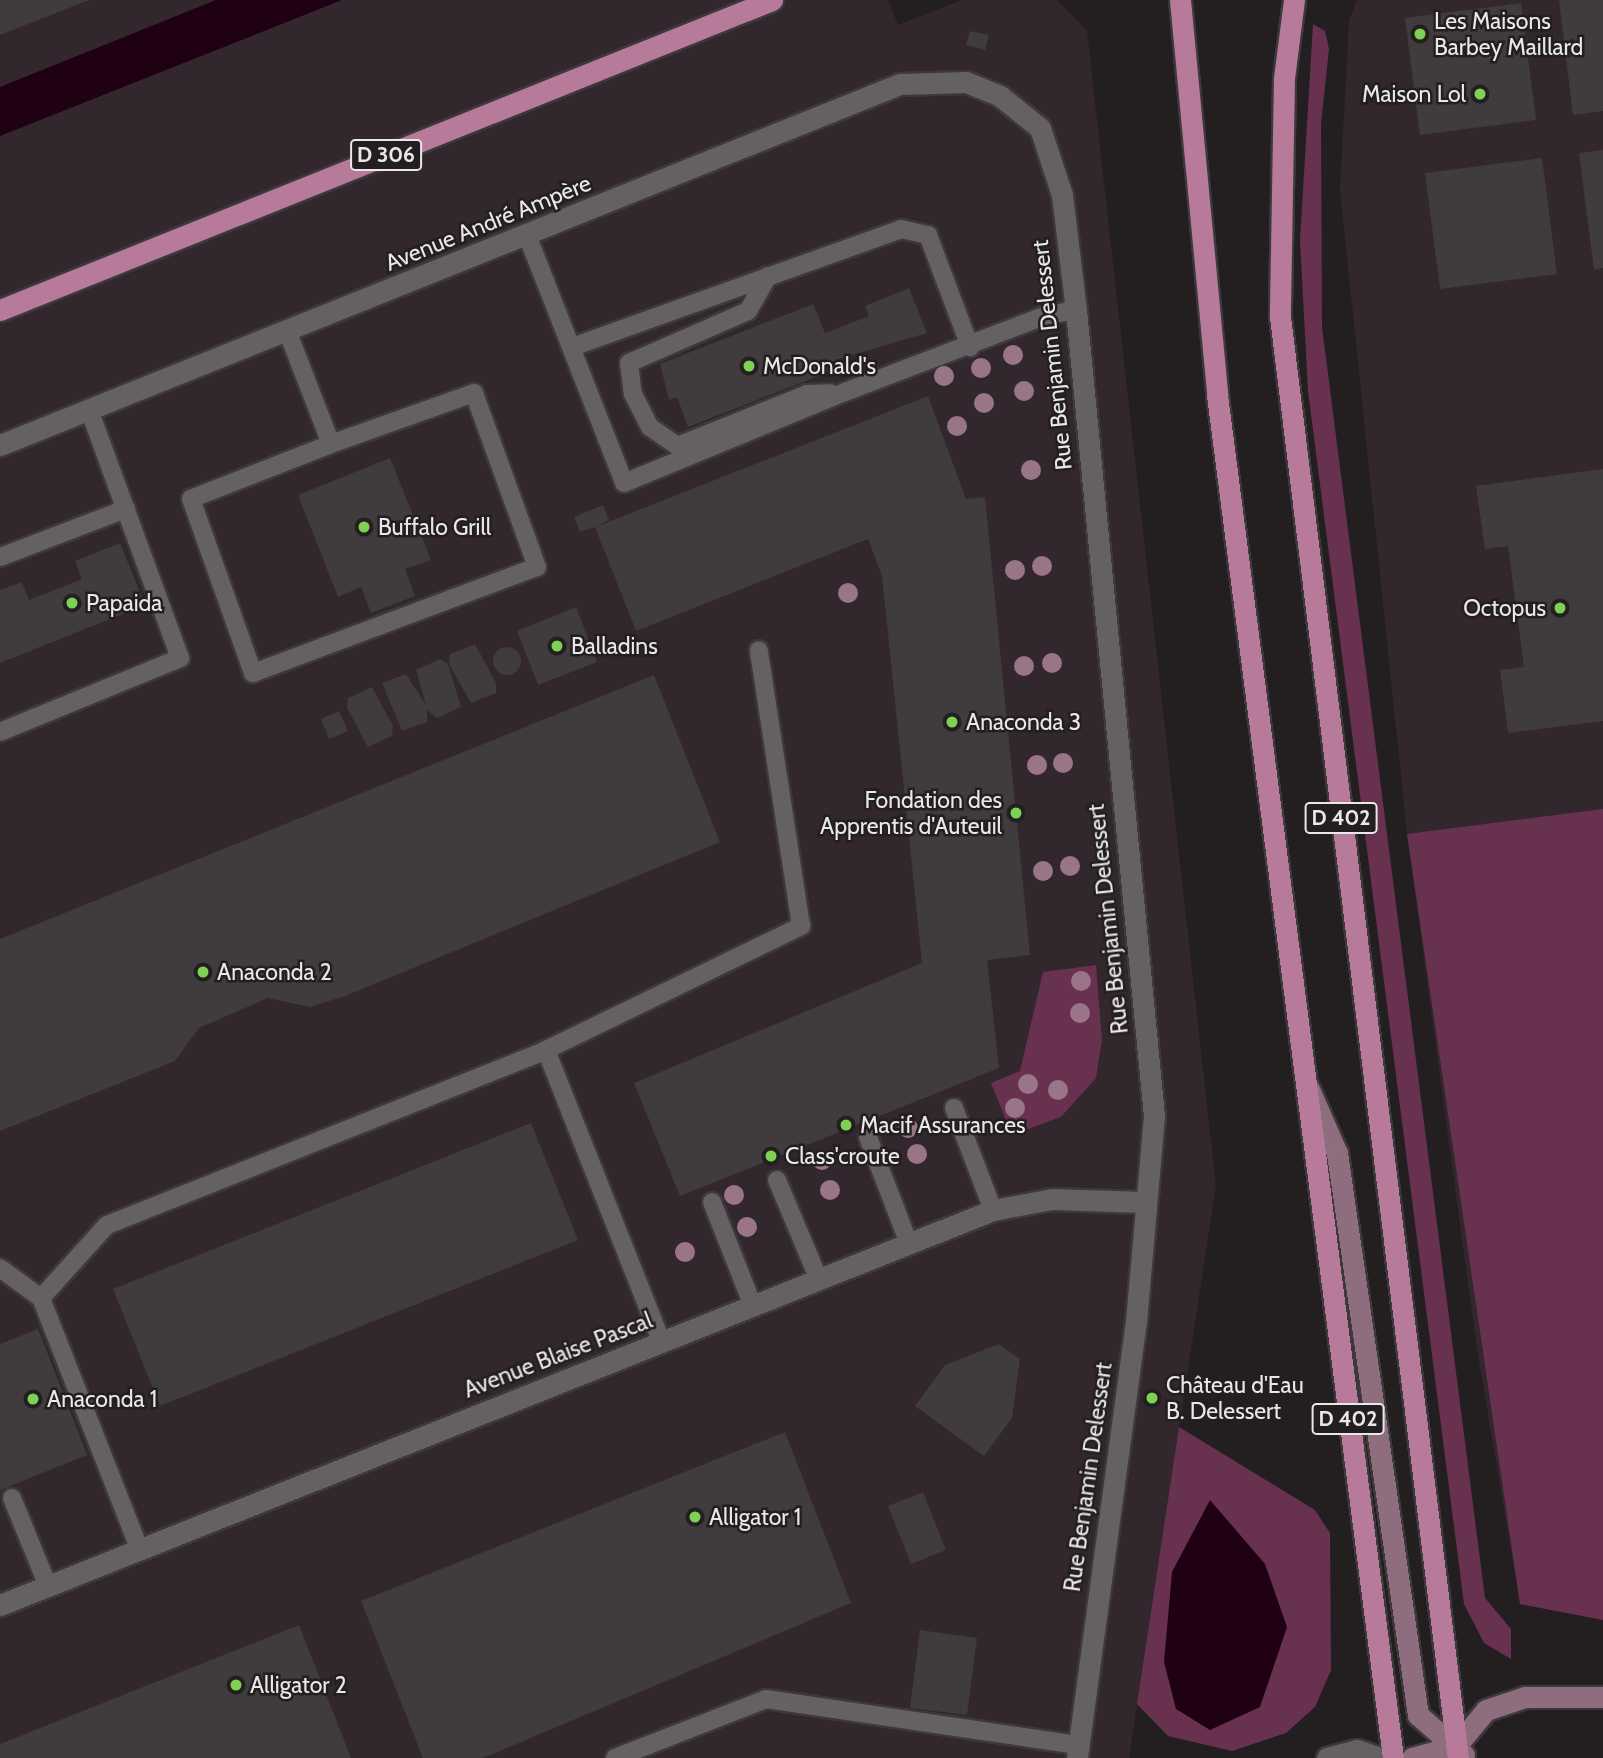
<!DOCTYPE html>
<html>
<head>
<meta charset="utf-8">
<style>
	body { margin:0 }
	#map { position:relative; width:1603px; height:1758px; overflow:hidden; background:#231e20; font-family:Cabin,sans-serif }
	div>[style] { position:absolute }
	.built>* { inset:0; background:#31272c }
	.green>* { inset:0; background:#683150 }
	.water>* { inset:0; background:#200114 }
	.building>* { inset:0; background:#403b3d }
	.round { border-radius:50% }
	.roads { filter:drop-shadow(2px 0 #3d393b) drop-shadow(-2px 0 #3d393b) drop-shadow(0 2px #3d393b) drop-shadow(0 -2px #3d393b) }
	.lane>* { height:18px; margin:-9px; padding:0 9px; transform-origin:9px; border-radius:9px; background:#656063 }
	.street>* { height:21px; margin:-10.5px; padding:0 10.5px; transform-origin:10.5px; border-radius:10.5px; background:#656063 }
	.secondary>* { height:21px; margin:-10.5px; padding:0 10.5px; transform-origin:10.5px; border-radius:10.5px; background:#8e6d7f }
	.primary>* { height:21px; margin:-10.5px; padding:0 10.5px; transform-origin:10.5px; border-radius:10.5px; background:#b77a9b }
	.trees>* { width:20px; height:20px; margin:-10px; border-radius:50%; background:#9a7588 }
	.dots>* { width:19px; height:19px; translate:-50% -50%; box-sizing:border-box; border:4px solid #231e20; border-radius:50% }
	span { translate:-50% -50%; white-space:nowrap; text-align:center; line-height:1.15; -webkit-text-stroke:5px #231e20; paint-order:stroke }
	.shield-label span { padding:2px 5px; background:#231e20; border:2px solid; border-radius:5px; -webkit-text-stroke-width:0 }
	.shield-label { font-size:21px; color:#eae7e8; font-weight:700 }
	.poi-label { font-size:23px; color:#eae7e8 }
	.left { translate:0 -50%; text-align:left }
	.right { translate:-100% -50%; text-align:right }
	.street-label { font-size:23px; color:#eae7e8 }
</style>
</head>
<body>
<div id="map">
	<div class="built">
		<i style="clip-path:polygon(0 0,888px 0,898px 25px,962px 0,1057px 0,1087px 30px,1216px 1185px,1129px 1758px,0 1758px)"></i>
		<i style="clip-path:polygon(1357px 0,1603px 0,1603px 1620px,1520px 1604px,1477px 1349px,1407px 834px,1340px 190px,1349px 20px)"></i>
	</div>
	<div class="green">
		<i style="clip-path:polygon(1313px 24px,1325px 31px,1329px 49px,1321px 124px,1322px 327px,1485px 1598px,1511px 1629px,1511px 1659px,1484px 1643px,1464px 1604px,1308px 391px,1300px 240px)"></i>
		<i style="clip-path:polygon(1603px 809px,1603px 1620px,1520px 1604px,1407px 834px)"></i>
		<i style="clip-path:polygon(1096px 965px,1102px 1040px,1096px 1078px,1061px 1117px,1012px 1135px,991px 1083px,1020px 1071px,1043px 972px)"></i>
		<i style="clip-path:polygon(1179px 1427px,1315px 1510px,1330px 1533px,1331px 1670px,1315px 1707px,1286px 1733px,1232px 1751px,1168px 1736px,1137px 1704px)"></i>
	</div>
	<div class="water">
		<i style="clip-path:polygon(216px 0,342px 0,0 136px,0 87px)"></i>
		<i style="clip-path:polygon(1210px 1500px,1265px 1564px,1287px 1627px,1260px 1707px,1210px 1730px,1176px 1709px,1164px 1662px,1172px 1572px)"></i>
	</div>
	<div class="building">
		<i style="clip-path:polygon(0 0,89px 0,0 35px)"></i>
		<i style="clip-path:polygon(1559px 0,1603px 0,1603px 111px,1573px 115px)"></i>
		<i style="clip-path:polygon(1521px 3px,1536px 120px,1420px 135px,1405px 18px)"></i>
		<i style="clip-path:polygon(970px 31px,989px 35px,985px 50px,966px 45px)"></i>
		<i style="clip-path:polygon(1603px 150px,1603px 268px,1594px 270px,1579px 153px)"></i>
		<i style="clip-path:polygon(1542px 158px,1557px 274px,1440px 289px,1425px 173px)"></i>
		<i style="clip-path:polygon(909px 288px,927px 333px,835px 360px,839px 368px,688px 427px,677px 397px,669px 400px,660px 364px,813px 304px,825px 333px,869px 316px,865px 306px)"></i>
		<i style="clip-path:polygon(928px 396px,966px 499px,985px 497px,1030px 955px,987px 960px,999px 1068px,680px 1196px,634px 1083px,922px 963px,882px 576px,868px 539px,636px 631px,595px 527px,580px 532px,574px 517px,603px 505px,609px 520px,598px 526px)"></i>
		<i style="clip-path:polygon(390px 458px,431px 560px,405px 569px,415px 596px,371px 613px,361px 587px,338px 597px,298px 495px)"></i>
		<i style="clip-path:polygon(1603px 469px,1603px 721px,1508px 733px,1500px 670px,1524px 667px,1508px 546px,1485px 549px,1476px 486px)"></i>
		<i style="clip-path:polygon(120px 543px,145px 605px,0 663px,0 590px,22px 582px,29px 600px,82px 579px,75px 561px)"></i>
		<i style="clip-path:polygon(576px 607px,597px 662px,538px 685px,517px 631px)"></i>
		<i style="clip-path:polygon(475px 644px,496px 683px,496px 693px,471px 703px,449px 664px,450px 654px)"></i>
		<i class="round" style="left:493px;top:647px;width:28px;height:28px"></i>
		<i style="clip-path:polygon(440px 659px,448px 664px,461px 707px,437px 718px,427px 710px,427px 722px,402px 731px,382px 683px,406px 674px,426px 705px,416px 670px)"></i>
		<i style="clip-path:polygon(654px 675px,720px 842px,345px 996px,310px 1007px,268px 998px,199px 1028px,175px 1061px,0 1131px,0 939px)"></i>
		<i style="clip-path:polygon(372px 687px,393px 726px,392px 736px,368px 747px,347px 708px,348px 698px)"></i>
		<i style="clip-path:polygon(339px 711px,348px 731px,329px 739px,321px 719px)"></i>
		<i style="clip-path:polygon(531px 1123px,578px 1240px,160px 1406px,113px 1289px)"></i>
		<i style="clip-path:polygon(38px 1329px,87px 1455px,0 1490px,0 1344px)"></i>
		<i style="clip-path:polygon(999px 1344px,1020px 1359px,1012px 1418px,984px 1456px,915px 1406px,945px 1365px)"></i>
		<i style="clip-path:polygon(785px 1432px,851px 1603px,483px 1758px,423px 1758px,361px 1601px)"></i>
		<i style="clip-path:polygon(923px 1492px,946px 1550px,911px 1564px,888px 1506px)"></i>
		<i style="clip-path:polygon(299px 1625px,351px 1758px,0 1758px,0 1744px)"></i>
		<i style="clip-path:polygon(920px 1630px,977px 1638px,967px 1715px,910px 1708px)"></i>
	</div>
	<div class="roads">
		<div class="lane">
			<i style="left:527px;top:235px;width:266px;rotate:68.6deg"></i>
			<i style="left:624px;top:483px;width:239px;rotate:-22.4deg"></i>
			<i style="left:845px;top:392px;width:213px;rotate:-20.9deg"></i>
			<i style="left:1044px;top:316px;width:33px;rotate:-11deg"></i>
			<i style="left:768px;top:276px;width:40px;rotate:119.7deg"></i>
			<i style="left:748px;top:311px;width:130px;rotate:156.4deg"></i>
			<i style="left:629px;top:363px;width:31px;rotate:83deg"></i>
			<i style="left:633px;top:394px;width:37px;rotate:63deg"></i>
			<i style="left:650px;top:427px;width:33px;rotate:35deg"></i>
			<i style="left:677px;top:446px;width:140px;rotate:-21.8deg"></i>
			<i style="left:807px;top:394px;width:23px;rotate:-2deg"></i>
			<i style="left:288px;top:333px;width:119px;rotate:68.8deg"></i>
			<i style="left:331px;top:444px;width:150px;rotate:158.6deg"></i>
			<i style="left:191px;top:499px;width:185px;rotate:70.4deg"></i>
			<i style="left:253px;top:673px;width:303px;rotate:-20.5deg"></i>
			<i style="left:537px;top:567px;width:185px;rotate:-109.9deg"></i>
			<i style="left:474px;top:393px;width:152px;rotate:160.4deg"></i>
			<i style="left:572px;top:347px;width:350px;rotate:-19.7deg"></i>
			<i style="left:901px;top:229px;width:28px;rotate:13deg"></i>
			<i style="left:928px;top:235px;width:120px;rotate:69.4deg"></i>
			<i style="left:0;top:557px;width:135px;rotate:-20.9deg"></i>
			<i style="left:0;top:732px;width:195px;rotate:-22.3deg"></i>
			<i style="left:180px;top:658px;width:264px;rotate:-110.1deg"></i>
			<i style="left:546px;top:1050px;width:315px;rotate:68.4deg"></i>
			<i style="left:954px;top:1108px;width:109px;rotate:69.1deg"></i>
			<i style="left:868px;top:1137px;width:115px;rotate:69deg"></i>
			<i style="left:777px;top:1180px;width:108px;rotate:67.2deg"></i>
			<i style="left:712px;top:1202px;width:112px;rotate:68.5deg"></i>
			<i style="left:0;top:1268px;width:51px;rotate:36.2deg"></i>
			<i style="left:41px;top:1298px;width:271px;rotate:68.6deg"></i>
			<i style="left:41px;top:1298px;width:98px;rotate:-47.9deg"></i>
			<i style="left:107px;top:1225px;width:473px;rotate:-21.7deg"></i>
			<i style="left:546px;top:1050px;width:284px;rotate:-25.9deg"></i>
			<i style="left:801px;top:926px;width:279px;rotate:-98.7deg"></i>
			<i style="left:12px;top:1498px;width:95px;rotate:67.8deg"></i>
			<i style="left:615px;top:1758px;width:162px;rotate:-21.3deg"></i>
			<i style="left:766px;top:1699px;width:315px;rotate:8.4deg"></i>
		</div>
		<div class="street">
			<i style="left:0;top:445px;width:970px;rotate:-21.86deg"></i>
			<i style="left:900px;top:84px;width:66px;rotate:-1.7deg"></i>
			<i style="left:966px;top:82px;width:37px;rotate:22deg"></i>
			<i style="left:1000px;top:96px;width:51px;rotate:38.7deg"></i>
			<i style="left:1040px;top:128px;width:71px;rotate:71.8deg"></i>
			<i style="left:1062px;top:195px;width:116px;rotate:83.1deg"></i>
			<i style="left:1076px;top:310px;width:810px;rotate:84.47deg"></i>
			<i style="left:1154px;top:1116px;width:206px;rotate:95deg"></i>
			<i style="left:1136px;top:1321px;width:441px;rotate:97.7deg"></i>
			<i style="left:0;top:1605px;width:1069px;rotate:-21.69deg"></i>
			<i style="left:993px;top:1210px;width:60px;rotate:-10.6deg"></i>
			<i style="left:1052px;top:1199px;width:92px;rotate:1.9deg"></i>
			<i style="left:1327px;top:1758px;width:31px;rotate:-15deg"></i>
			<i style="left:1357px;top:1750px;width:24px;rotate:19deg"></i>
		</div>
		<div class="secondary">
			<i style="left:1309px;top:1089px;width:70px;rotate:66.4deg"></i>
			<i style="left:1337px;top:1153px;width:568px;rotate:81.8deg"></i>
			<i style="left:1418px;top:1715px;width:61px;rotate:41deg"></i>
			<i style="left:1412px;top:1758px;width:46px;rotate:-15.3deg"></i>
			<i style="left:1456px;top:1746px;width:47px;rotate:-50.2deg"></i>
			<i style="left:1486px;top:1710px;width:41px;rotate:-18.4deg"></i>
			<i style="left:1525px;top:1697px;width:78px"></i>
		</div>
		<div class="primary">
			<i style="left:1180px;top:0;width:397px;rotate:84.6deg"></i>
			<i style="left:1217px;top:395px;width:1374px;rotate:82.64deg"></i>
			<i style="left:1294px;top:0;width:79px;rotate:97.3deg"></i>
			<i style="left:1284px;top:78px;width:239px;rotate:91deg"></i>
			<i style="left:1280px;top:317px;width:1452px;rotate:82.96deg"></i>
			<i style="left:0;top:310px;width:832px;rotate:-21.88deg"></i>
		</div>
	</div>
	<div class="trees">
		<i style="left:1013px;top:355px"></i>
		<i style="left:981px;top:368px"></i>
		<i style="left:944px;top:376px"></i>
		<i style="left:1024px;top:391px"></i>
		<i style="left:984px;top:403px"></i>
		<i style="left:957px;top:426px"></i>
		<i style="left:1031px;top:470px"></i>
		<i style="left:1042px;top:566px"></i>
		<i style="left:1015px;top:570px"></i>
		<i style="left:848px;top:593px"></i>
		<i style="left:1052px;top:663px"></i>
		<i style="left:1024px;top:666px"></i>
		<i style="left:1063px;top:763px"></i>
		<i style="left:1037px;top:765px"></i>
		<i style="left:1070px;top:866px"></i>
		<i style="left:1043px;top:871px"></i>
		<i style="left:1081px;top:981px"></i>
		<i style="left:1080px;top:1013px"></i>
		<i style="left:1028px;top:1084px"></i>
		<i style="left:1058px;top:1090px"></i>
		<i style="left:1015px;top:1108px"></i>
		<i style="left:908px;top:1128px"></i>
		<i style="left:917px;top:1154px"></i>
		<i style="left:822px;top:1160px"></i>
		<i style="left:830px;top:1190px"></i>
		<i style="left:734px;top:1195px"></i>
		<i style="left:747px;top:1227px"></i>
		<i style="left:685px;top:1252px"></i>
	</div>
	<div class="dots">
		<i style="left:1420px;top:34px;background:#7dd154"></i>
		<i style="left:1480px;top:94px;background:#7dd154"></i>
		<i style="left:749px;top:366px;background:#7dd154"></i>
		<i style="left:364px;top:527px;background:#7dd154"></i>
		<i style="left:72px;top:603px;background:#7dd154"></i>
		<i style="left:1560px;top:608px;background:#7dd154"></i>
		<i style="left:557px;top:646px;background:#7dd154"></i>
		<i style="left:952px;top:722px;background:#7dd154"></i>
		<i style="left:1016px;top:813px;background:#7dd154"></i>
		<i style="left:203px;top:972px;background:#7dd154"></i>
		<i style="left:846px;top:1125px;background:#7dd154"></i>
		<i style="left:771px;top:1156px;background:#7dd154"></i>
		<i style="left:1152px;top:1398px;background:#7dd154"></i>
		<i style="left:33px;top:1399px;background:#7dd154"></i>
		<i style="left:695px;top:1517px;background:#7dd154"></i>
		<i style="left:236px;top:1685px;background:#7dd154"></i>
	</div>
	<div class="shield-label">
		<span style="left:386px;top:155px">D 306</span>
		<span style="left:1341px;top:818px">D 402</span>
		<span style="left:1348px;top:1419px">D 402</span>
	</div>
	<div class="poi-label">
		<span class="left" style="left:1434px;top:34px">Les Maisons<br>Barbey Maillard</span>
		<span class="right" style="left:1466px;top:94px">Maison Lol</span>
		<span class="left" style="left:763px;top:366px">McDonald's</span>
		<span class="left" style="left:378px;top:527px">Buffalo Grill</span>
		<span class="left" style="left:86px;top:603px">Papaida</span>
		<span class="right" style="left:1546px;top:608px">Octopus</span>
		<span class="left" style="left:571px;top:646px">Balladins</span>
		<span class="left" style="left:966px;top:722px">Anaconda 3</span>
		<span class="right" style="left:1002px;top:813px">Fondation des<br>Apprentis d'Auteuil</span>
		<span class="left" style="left:217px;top:972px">Anaconda 2</span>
		<span class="left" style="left:860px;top:1125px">Macif Assurances</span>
		<span class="left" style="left:785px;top:1156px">Class'croute</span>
		<span class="left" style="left:1166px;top:1398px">Château d'Eau<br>B. Delessert</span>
		<span class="left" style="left:47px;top:1399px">Anaconda 1</span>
		<span class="left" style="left:709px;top:1517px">Alligator 1</span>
		<span class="left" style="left:250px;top:1685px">Alligator 2</span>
	</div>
	<div class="street-label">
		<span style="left:488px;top:223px;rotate:-22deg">Avenue André Ampère</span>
		<span style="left:1052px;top:355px;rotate:-96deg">Rue Benjamin Delessert</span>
		<span style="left:1108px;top:919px;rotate:-96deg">Rue Benjamin Delessert</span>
		<span style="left:558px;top:1355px;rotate:-21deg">Avenue Blaise Pascal</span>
		<span style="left:1088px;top:1477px;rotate:-82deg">Rue Benjamin Delessert</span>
	</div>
</div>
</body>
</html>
